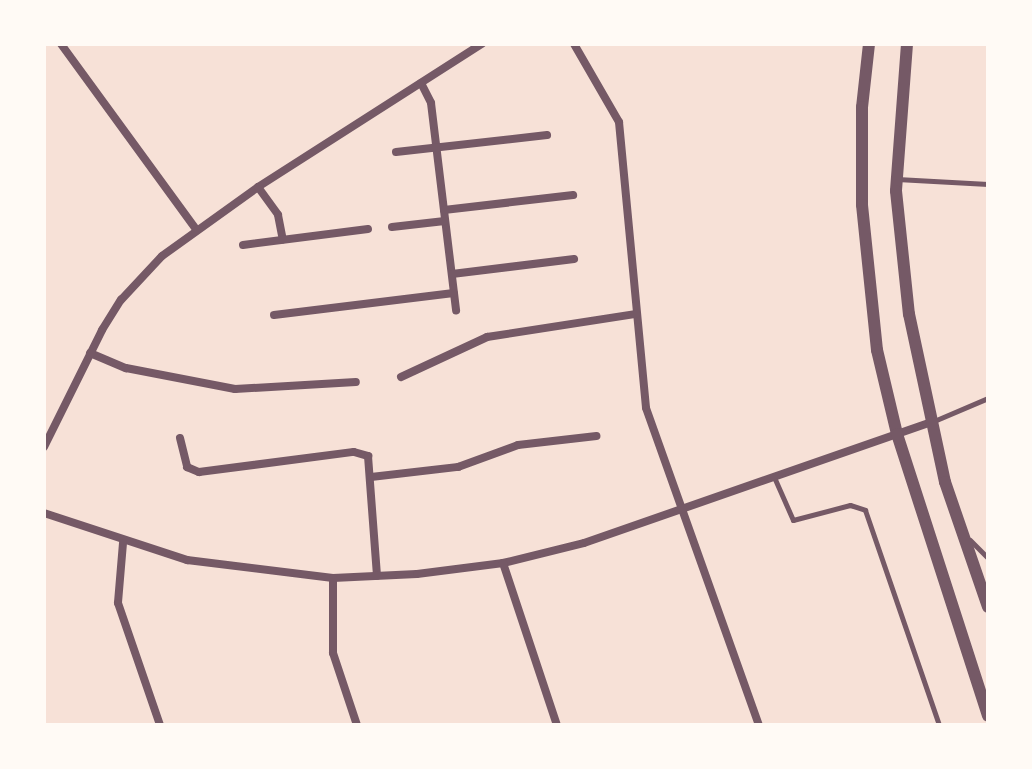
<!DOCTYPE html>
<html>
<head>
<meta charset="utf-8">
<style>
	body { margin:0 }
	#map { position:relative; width:1032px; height:769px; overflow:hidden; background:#f7e1d7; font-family:Spectral,serif }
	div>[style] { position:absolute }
	.service>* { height:5px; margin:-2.5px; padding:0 2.5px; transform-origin:2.5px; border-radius:2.5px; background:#755966 }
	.minor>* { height:8px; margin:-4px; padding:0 4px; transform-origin:4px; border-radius:4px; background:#755966 }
	.tertiary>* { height:12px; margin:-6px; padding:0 6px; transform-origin:6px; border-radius:6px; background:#755966 }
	span { translate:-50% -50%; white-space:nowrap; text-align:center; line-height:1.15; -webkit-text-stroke:8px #fffaf5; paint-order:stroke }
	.frame { position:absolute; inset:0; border:46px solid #fffaf5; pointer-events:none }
</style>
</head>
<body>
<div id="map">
	<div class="service">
		<i style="left:897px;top:179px;width:91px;rotate:3.1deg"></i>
		<i style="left:934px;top:421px;width:59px;rotate:-23.1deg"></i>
		<i style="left:774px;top:477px;width:47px;rotate:66.2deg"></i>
		<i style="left:793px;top:520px;width:59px;rotate:-14.7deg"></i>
		<i style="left:850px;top:505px;width:16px;rotate:18deg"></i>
		<i style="left:865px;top:510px;width:227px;rotate:71deg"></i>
		<i style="left:970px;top:540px;width:25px;rotate:45deg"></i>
	</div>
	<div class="minor">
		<i style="left:61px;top:44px;width:229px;rotate:53.9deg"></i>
		<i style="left:574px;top:44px;width:90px;rotate:60deg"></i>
		<i style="left:619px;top:122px;width:287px;rotate:84.6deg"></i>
		<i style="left:646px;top:408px;width:337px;rotate:70.4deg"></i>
		<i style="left:421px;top:83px;width:22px;rotate:63deg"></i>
		<i style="left:431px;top:103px;width:209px;rotate:83.1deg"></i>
		<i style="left:396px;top:152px;width:152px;rotate:-6.4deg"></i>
		<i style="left:258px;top:187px;width:34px;rotate:54deg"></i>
		<i style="left:278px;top:215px;width:25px;rotate:79deg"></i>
		<i style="left:444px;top:210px;width:130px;rotate:-6.6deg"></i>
		<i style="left:392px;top:227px;width:53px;rotate:-6.5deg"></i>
		<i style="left:243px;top:245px;width:126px;rotate:-7.3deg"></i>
		<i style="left:452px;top:274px;width:123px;rotate:-7deg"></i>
		<i style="left:274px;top:315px;width:181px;rotate:-7deg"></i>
		<i style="left:90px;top:353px;width:39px;rotate:23deg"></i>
		<i style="left:126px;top:368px;width:111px;rotate:10.9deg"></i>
		<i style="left:235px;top:389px;width:121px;rotate:-3.3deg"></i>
		<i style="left:401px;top:377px;width:95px;rotate:-24.9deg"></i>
		<i style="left:487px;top:337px;width:151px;rotate:-8.8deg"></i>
		<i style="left:180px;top:438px;width:30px;rotate:76deg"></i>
		<i style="left:187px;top:467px;width:13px;rotate:23deg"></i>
		<i style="left:199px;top:472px;width:156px;rotate:-7.4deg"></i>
		<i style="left:354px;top:452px;width:15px;rotate:16deg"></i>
		<i style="left:368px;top:456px;width:120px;rotate:85.7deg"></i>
		<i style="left:44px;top:447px;width:131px;rotate:-63.6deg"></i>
		<i style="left:102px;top:330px;width:36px;rotate:-58deg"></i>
		<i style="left:121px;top:300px;width:60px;rotate:-47deg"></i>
		<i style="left:162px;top:256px;width:118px;rotate:-35.7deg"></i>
		<i style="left:258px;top:187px;width:266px;rotate:-32.6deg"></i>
		<i style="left:371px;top:477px;width:88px;rotate:-6.6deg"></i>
		<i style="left:458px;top:467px;width:64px;rotate:-20.1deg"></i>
		<i style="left:518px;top:445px;width:79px;rotate:-6.6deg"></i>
		<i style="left:44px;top:513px;width:151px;rotate:18.2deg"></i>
		<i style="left:187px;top:560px;width:147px;rotate:7deg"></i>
		<i style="left:333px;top:578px;width:84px;rotate:-2.7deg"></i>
		<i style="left:417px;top:574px;width:87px;rotate:-7.3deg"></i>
		<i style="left:503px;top:563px;width:83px;rotate:-13.9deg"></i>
		<i style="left:584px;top:543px;width:365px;rotate:-19.2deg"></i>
		<i style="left:123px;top:543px;width:60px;rotate:94.8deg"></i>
		<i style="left:118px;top:603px;width:129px;rotate:71deg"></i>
		<i style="left:503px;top:563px;width:171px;rotate:71.6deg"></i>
		<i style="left:333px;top:578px;width:75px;rotate:90deg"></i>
		<i style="left:333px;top:653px;width:76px;rotate:71.6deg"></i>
	</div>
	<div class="tertiary">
		<i style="left:869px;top:44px;width:63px;rotate:96.3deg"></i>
		<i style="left:862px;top:107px;width:98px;rotate:90deg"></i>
		<i style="left:862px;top:205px;width:146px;rotate:84.1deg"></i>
		<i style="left:877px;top:350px;width:86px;rotate:76.6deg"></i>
		<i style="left:897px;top:434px;width:296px;rotate:72.1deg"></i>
		<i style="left:907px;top:44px;width:147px;rotate:94.3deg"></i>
		<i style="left:896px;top:191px;width:124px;rotate:84deg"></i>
		<i style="left:909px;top:314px;width:172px;rotate:77.9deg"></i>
		<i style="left:945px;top:482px;width:132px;rotate:71deg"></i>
	</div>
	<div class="frame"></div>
</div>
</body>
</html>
